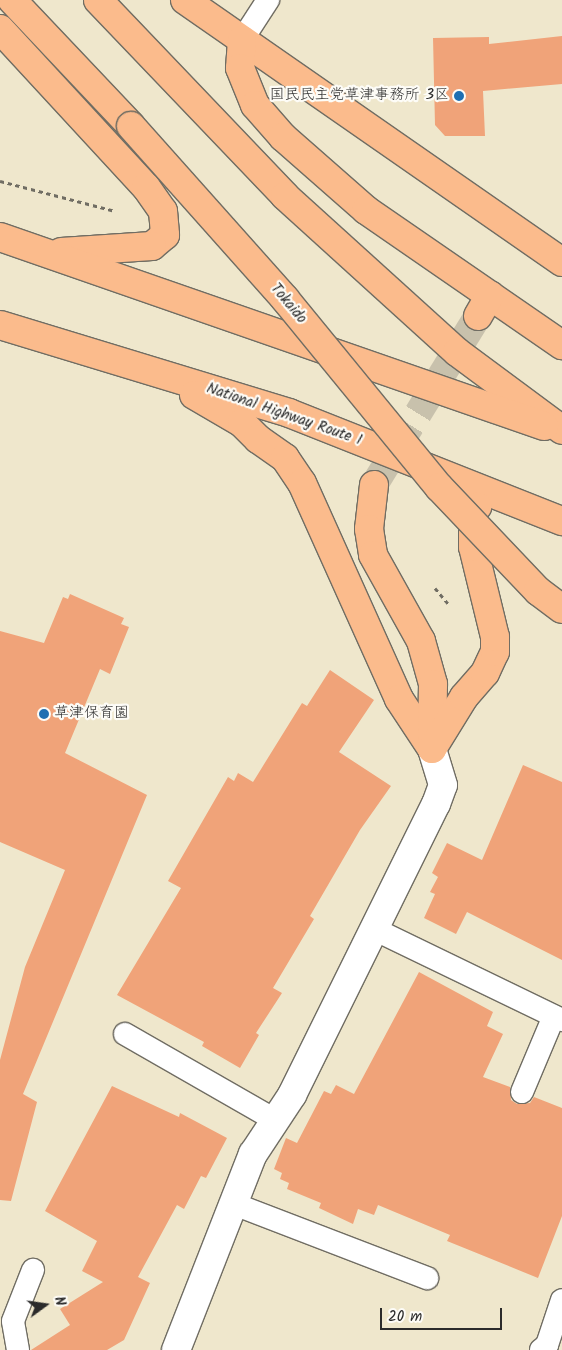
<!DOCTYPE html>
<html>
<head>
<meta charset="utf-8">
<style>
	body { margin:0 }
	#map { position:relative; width:562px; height:1350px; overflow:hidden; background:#efe7cc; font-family:Kalam,"Klee One",sans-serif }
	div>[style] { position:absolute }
	.building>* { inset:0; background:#f0a379 }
	.highway-tunnel>* { height:28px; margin-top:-14px; transform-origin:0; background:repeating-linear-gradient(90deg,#c8c1ac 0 28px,transparent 0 42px) }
	.path>* { height:3px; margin-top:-1.5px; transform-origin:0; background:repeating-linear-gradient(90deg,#706d63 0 4px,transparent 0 8px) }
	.roads { filter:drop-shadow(1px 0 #706d63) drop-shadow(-1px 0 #706d63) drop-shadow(0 1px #706d63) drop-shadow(0 -1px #706d63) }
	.lane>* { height:22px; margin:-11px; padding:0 11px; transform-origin:11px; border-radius:11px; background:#fff }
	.street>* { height:28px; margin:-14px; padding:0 14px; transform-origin:14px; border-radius:14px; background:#fff }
	.highway>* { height:28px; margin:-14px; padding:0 14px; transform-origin:14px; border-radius:14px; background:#fbbb8c }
	.bridges { filter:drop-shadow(1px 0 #706d63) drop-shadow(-1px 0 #706d63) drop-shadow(0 1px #706d63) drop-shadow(0 -1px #706d63) }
	.highway-bridge>* { height:28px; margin:-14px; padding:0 14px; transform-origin:14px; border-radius:14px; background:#fbbb8c }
	.dots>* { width:14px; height:14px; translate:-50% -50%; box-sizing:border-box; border:2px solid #fdfcf7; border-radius:50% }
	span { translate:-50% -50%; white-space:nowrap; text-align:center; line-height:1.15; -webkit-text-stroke:4.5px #fdfcf7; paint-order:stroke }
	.poi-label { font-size:15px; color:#2b2b2b }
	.right { translate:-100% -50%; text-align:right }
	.left { translate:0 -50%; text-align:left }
	.street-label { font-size:15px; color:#2b2b2b }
	.north { position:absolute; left:20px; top:1280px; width:50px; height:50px; -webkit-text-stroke:4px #fdfcf7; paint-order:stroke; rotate:76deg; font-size:14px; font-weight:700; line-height:20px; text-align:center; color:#2b2b2b }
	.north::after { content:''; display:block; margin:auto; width:18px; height:22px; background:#2b2b2b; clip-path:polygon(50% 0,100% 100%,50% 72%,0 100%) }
	.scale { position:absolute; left:380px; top:1308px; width:122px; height:22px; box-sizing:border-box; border:2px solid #2b2b2b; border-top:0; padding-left:6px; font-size:15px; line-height:18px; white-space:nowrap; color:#2b2b2b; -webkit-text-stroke:4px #fdfcf7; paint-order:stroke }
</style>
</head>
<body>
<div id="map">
	<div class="building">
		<i style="clip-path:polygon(562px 36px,562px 84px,483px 91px,485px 136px,445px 136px,435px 125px,433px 38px,489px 37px,489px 44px)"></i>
		<i style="clip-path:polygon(70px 594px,124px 618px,121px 624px,129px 627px,110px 674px,100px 669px,65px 753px,147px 795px,23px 1094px,37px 1102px,11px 1201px,0 1200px,0 1060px,25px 967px,65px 870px,0 842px,0 631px,44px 643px,63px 597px,68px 599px)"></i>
		<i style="clip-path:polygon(330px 670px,374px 700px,339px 752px,391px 786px,360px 830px,310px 916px,314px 919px,273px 988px,282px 993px,256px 1033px,259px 1035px,240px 1068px,202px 1046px,204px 1042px,117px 995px,181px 888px,168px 881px,228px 777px,234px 781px,238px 773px,253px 782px,302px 703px,307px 706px)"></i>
		<i style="clip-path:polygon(523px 765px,562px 782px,562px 960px,467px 912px,456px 934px,424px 918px,435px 894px,430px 892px,438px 877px,432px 873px,447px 843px,482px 860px)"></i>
		<i style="clip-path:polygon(419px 972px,493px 1012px,487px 1026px,503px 1034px,483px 1077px,510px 1087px,511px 1100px,517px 1104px,530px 1103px,534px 1097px,562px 1108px,562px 1216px,538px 1278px,447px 1241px,450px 1235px,378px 1205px,374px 1215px,358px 1209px,353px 1224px,319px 1208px,321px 1203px,287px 1189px,289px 1183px,280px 1179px,282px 1173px,274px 1169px,286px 1138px,297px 1143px,324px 1091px,331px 1094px,336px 1085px,354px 1094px)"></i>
		<i style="clip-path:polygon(112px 1086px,179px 1117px,180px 1113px,227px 1138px,206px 1178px,201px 1176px,184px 1209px,177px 1205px,138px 1277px,150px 1283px,124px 1340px,107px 1350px,31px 1350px,70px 1325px,60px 1309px,103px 1282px,82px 1271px,97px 1241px,45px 1211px)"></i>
	</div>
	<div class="highway-tunnel">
		<i style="left:374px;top:485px;width:198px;rotate:-58.4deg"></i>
	</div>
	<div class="path">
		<i style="left:0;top:181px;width:119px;rotate:14.6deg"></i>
		<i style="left:435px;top:588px;width:23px;rotate:50deg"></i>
	</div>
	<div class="roads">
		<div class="lane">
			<i style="left:242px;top:40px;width:48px;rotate:-57deg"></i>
			<i style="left:376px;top:930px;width:207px;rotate:25.8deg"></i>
			<i style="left:125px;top:1034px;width:173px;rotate:29.8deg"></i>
			<i style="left:522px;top:1092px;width:82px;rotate:-67.2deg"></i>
			<i style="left:234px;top:1204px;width:207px;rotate:21deg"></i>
			<i style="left:18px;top:1350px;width:29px;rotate:-100deg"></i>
			<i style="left:13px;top:1321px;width:55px;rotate:-68.6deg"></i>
			<i style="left:541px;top:1350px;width:8px;rotate:-40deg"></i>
			<i style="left:547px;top:1345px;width:47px;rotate:-71.6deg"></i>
		</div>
		<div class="street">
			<i style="left:176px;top:1350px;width:211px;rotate:-68.6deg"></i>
			<i style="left:253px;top:1154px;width:71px;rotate:-56.5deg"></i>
			<i style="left:292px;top:1095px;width:325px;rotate:-63.7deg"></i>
			<i style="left:436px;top:804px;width:20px;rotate:-70deg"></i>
			<i style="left:443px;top:785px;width:38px;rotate:-107deg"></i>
		</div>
		<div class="highway">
			<i style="left:12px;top:0;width:173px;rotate:46.6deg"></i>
			<i style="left:98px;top:0;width:271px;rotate:46.3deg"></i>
			<i style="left:285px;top:196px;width:232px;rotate:42.2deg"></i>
			<i style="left:457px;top:352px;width:131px;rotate:36.6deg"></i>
			<i style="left:185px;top:0;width:459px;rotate:34.8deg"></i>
			<i style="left:0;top:29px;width:215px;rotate:47.3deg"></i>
			<i style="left:146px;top:187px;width:29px;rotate:55deg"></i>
			<i style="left:163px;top:211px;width:24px;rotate:85deg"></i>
			<i style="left:165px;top:235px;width:17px;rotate:140deg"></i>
			<i style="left:152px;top:246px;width:91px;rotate:176.2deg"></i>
			<i style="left:242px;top:40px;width:28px;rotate:94deg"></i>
			<i style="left:240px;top:68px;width:40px;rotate:68deg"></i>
			<i style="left:255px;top:105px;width:43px;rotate:48.8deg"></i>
			<i style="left:283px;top:137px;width:111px;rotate:41.3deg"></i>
			<i style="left:366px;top:210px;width:238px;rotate:34.6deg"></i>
			<i style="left:0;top:237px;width:576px;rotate:19.16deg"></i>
			<i style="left:478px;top:316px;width:24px;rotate:-60deg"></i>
			<i style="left:0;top:325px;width:302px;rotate:16.9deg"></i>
			<i style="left:289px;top:413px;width:294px;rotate:21.6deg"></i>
			<i style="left:194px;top:395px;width:56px;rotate:30.3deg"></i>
			<i style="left:242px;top:423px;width:23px;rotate:45deg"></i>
			<i style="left:258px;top:439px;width:33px;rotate:35deg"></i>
			<i style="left:285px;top:458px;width:30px;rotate:56deg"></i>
			<i style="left:302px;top:483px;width:237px;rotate:65.8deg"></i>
			<i style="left:399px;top:699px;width:60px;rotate:56.6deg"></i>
			<i style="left:374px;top:485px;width:44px;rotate:96.5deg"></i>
			<i style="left:369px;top:529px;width:26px;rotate:81deg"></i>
			<i style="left:373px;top:555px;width:98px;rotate:60.8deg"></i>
			<i style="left:421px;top:641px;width:45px;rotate:74.4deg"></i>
			<i style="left:433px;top:684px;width:64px;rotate:90.9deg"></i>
			<i style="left:432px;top:749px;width:61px;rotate:-58.4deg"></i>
			<i style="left:464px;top:697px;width:32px;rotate:-49deg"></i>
			<i style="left:485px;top:673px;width:23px;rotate:-65deg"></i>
			<i style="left:495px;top:652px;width:15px;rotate:-90deg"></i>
			<i style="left:495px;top:637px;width:93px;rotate:-103.7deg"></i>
			<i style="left:473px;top:547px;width:36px;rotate:-90deg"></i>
			<i style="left:473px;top:511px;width:6px;rotate:-45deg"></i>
		</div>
	</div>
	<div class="bridges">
		<div class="highway-bridge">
			<i style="left:131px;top:126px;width:232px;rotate:48.3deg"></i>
			<i style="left:285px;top:299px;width:243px;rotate:50.7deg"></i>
			<i style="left:439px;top:487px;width:144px;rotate:46.4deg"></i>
			<i style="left:538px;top:591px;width:30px;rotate:37deg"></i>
		</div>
	</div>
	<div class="dots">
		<i style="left:459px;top:96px;background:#1f6fb2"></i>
		<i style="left:44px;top:714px;background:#1f6fb2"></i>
	</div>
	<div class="poi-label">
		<span class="right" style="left:449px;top:96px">国民民主党草津事務所 3区</span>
		<span class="left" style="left:54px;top:714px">草津保育園</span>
	</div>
	<div class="street-label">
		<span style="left:288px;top:304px;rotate:50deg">Tokaido</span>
		<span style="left:284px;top:415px;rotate:19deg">National Highway Route 1</span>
	</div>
	<div class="north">N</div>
	<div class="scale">20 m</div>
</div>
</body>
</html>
